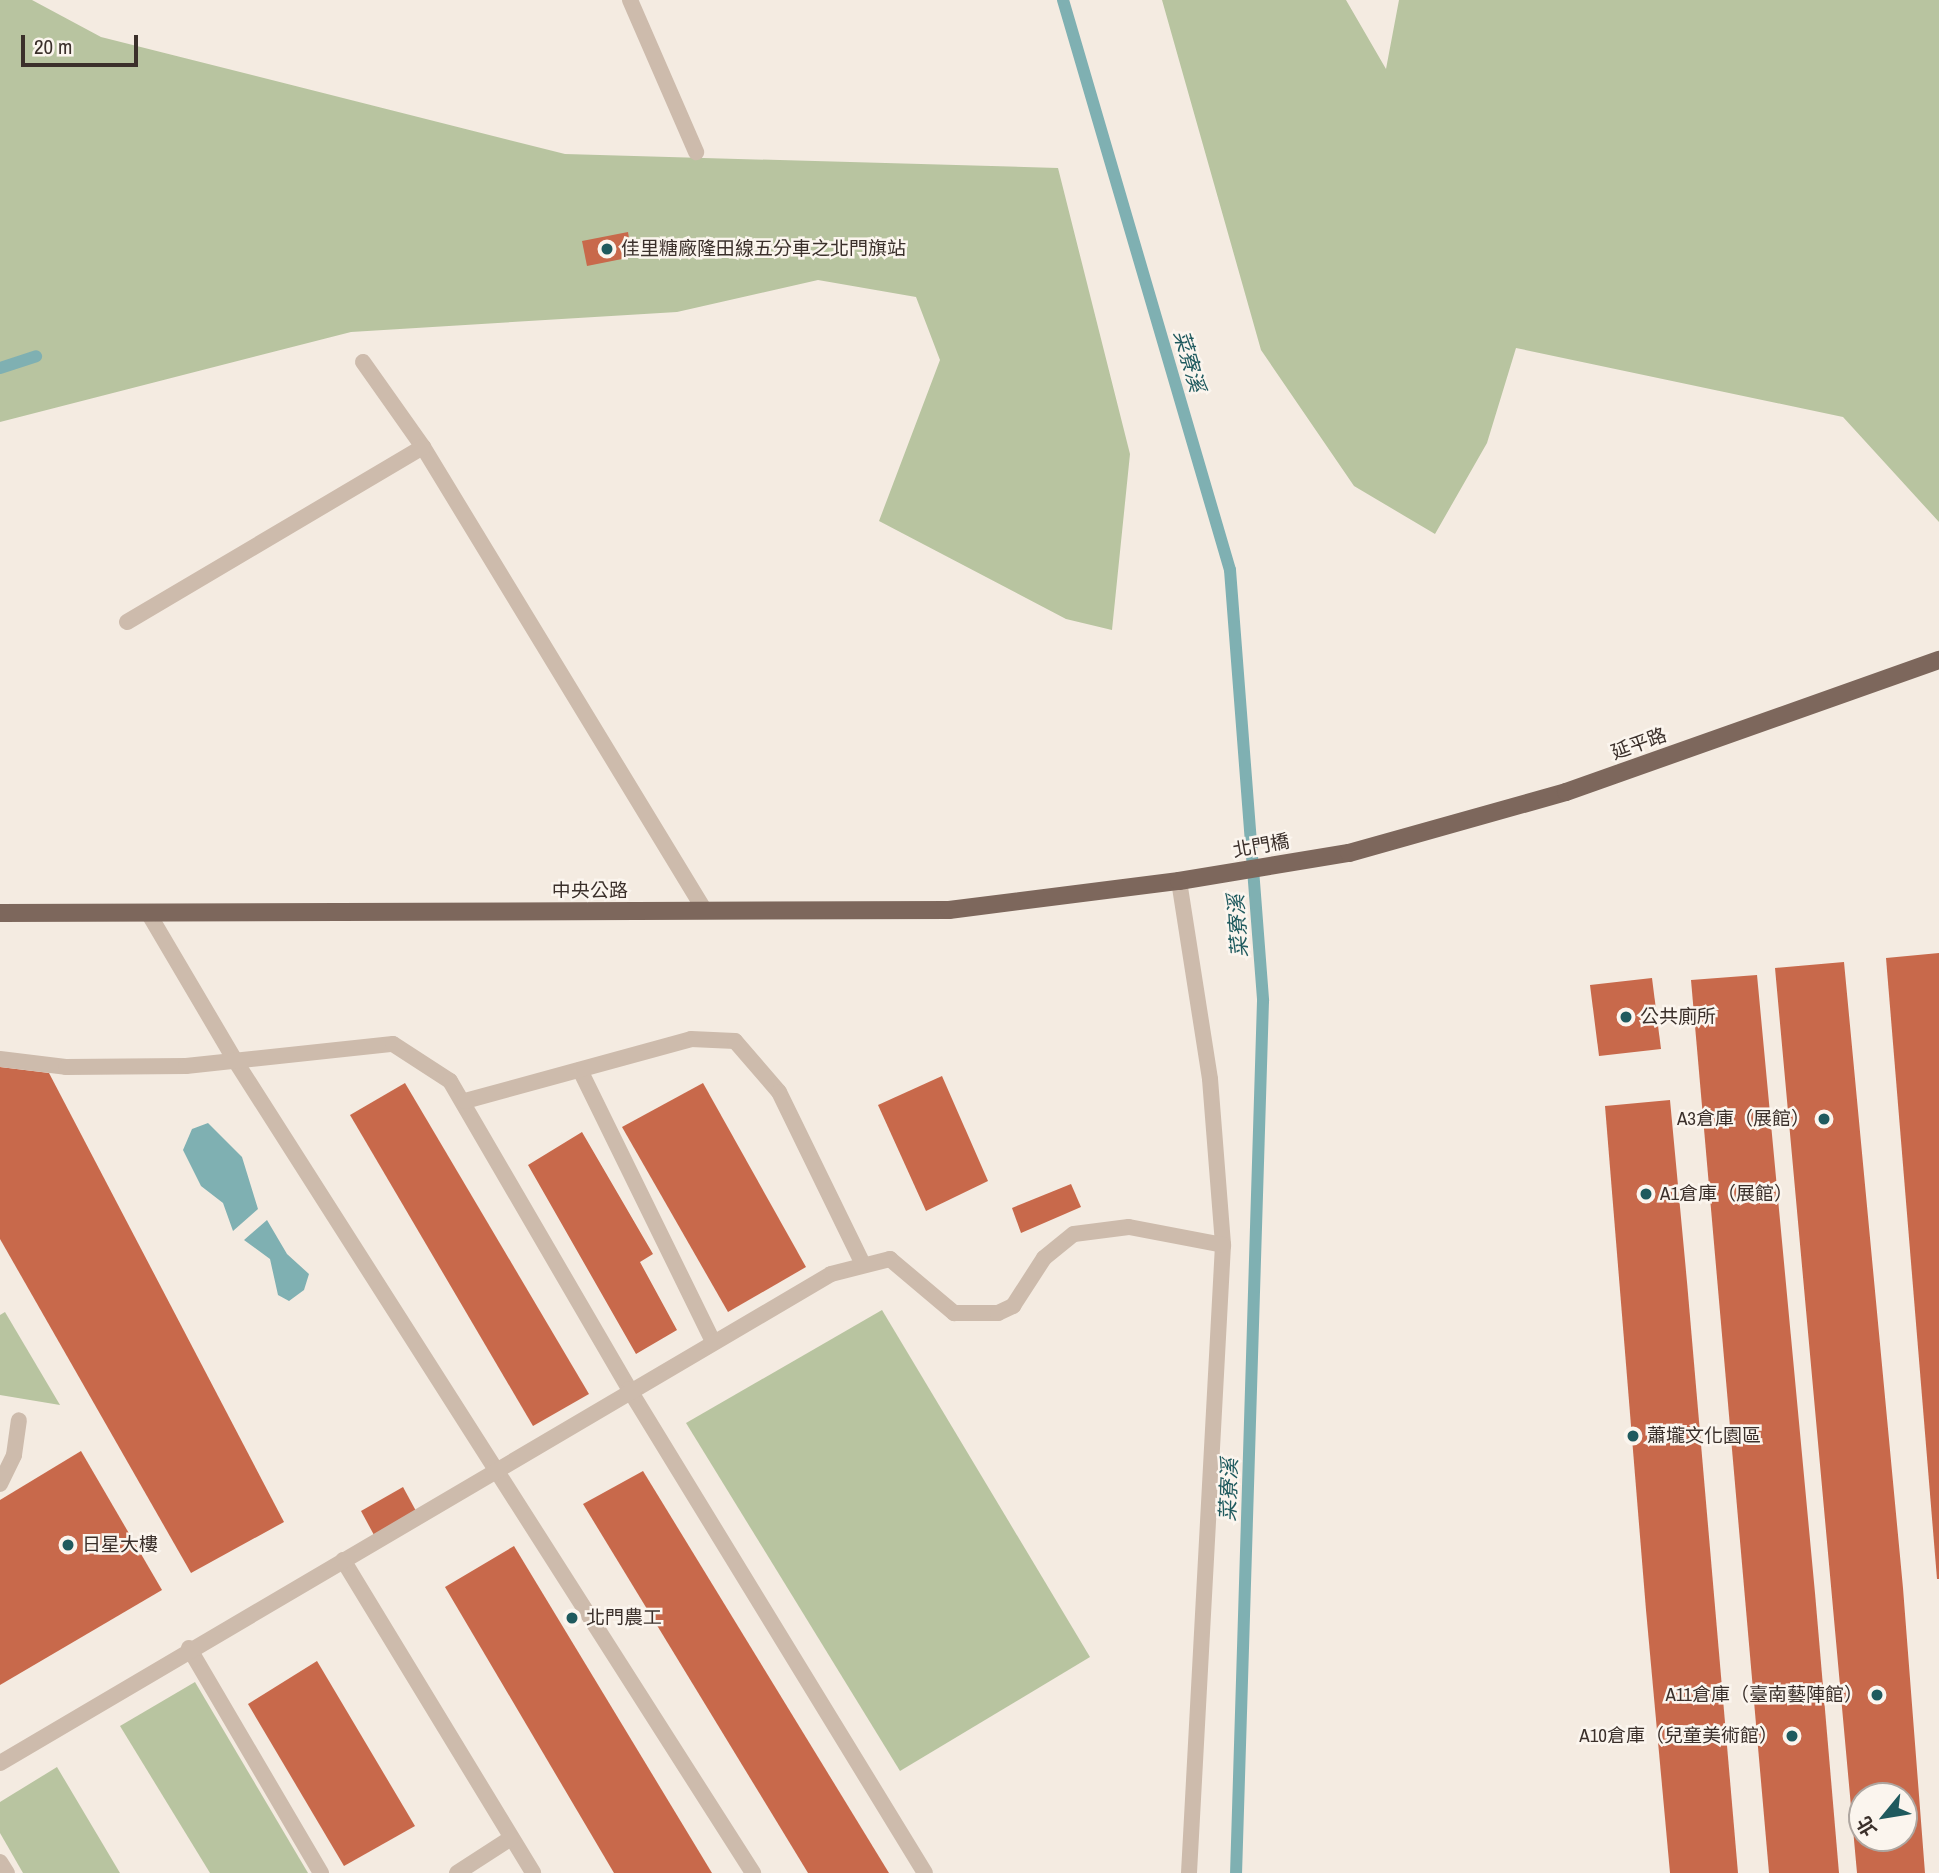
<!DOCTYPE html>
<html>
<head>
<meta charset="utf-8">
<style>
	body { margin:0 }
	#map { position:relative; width:1939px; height:1873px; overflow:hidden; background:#f4ebe1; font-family:"Archivo Narrow","Noto Sans TC",sans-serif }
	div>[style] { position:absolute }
	.green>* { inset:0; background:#b8c4a0 }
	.water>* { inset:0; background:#7fb0b2 }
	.stream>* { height:12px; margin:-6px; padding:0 6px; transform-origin:6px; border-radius:6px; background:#7fb0b2 }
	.building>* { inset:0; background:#c8694b }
	.service>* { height:16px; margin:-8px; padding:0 8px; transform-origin:8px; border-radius:8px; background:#cdbbac }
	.primary>* { height:18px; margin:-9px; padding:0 9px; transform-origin:9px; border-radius:9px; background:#7d675c }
	.dots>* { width:19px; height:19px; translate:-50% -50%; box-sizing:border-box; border:4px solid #fbf5ee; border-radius:50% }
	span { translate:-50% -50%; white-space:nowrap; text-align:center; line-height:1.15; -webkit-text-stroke:5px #fbf5ee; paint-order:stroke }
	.poi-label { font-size:19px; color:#3b302b }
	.left { translate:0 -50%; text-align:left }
	.right { translate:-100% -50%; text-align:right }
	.street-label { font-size:19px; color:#3b302b }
	.water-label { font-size:21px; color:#1f5a5e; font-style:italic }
	.north { position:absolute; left:1848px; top:1782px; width:70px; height:70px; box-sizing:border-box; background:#fbf5ee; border:2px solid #aea6a0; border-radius:50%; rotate:240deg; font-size:19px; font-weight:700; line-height:28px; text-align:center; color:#3b302b }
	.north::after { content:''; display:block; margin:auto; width:24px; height:32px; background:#1f5a5e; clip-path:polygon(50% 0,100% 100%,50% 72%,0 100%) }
	.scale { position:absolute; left:21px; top:35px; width:117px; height:32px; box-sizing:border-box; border:4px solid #3b302b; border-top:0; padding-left:9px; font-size:21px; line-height:24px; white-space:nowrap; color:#3b302b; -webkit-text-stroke:5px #fbf5ee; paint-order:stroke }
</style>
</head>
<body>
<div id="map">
	<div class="green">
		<i style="clip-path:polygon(0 0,32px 0,101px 37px,565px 154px,1058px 168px,1130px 454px,1112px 630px,1066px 619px,879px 521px,940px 360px,916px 297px,818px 280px,677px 312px,351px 332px,0 422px)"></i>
		<i style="clip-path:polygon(1162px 0,1346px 0,1386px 69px,1399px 0,1939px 0,1939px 522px,1843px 417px,1516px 348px,1487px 443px,1435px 534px,1354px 486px,1261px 350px)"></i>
		<i style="clip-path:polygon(882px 1310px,1090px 1657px,900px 1771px,686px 1423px)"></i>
		<i style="clip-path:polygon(5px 1312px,60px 1405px,0 1395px,0 1315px)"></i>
		<i style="clip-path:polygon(195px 1682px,308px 1873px,210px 1873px,120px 1726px)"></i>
		<i style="clip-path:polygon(57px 1767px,120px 1873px,23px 1873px,0 1833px,0 1802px)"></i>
	</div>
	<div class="water">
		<i style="clip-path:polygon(208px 1123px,242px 1157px,258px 1209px,233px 1231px,223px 1203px,201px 1186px,183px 1150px,192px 1129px)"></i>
		<i style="clip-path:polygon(267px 1220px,287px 1254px,309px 1274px,304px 1290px,289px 1301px,278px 1295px,270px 1259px,244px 1240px)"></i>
	</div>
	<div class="stream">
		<i style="left:1063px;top:0;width:594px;rotate:73.67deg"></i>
		<i style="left:1230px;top:570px;width:432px;rotate:85.6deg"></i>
		<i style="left:1263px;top:1001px;width:872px;rotate:91.77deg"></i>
		<i style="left:0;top:368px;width:38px;rotate:-18deg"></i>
	</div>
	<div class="building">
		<i style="clip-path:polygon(628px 232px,632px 257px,587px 266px,582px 241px)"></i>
		<i style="clip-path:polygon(1939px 953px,1939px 1579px,1937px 1579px,1886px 958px)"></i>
		<i style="clip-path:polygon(evenodd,1844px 962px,1903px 1588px,1925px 1873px,1857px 1873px,1775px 968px,1844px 962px,1862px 1796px,1904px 1796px,1904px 1838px,1862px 1838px,1862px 1796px)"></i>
		<i style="clip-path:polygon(1757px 975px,1815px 1593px,1839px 1873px,1769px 1873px,1691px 980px)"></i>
		<i style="clip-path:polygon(1652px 978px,1661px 1049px,1599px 1056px,1590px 985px)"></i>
		<i style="clip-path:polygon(0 1067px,49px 1073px,284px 1522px,191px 1573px,0 1239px)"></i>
		<i style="clip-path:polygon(942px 1076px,988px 1181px,926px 1211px,878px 1105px)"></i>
		<i style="clip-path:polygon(405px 1083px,589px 1394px,533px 1426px,350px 1115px)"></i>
		<i style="clip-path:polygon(703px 1083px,806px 1267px,728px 1312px,622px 1127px)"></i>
		<i style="clip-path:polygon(1670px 1100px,1687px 1282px,1738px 1873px,1670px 1873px,1646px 1610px,1605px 1106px)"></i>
		<i style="clip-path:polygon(582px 1132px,653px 1254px,640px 1262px,677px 1330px,636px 1354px,528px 1165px)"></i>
		<i style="clip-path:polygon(1071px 1184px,1081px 1207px,1021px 1233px,1012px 1208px)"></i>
		<i style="clip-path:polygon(81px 1451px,162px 1590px,0 1685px,0 1500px)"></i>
		<i style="clip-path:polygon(643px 1471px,889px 1873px,808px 1873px,583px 1504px)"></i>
		<i style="clip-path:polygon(403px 1487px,416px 1511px,374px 1535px,361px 1511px)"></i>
		<i style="clip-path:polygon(514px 1546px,712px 1873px,614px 1873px,445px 1587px)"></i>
		<i style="clip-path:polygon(317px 1661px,415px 1826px,344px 1866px,248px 1704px)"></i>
	</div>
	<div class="service">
		<i style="left:630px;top:0;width:166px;rotate:66.5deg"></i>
		<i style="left:363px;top:362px;width:104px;rotate:54.8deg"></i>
		<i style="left:423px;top:447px;width:543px;rotate:58.71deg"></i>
		<i style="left:127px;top:622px;width:344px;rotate:-30.6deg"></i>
		<i style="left:1179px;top:881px;width:200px;rotate:81.1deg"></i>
		<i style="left:1210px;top:1079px;width:167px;rotate:85.5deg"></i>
		<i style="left:1223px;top:1245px;width:629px;rotate:93.1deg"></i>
		<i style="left:150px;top:916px;width:169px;rotate:59.5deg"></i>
		<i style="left:236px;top:1062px;width:962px;rotate:57.48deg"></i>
		<i style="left:0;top:1059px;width:66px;rotate:6.9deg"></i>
		<i style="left:66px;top:1067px;width:120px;rotate:-0.5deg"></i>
		<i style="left:186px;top:1066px;width:208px;rotate:-6.1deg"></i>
		<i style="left:393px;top:1044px;width:68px;rotate:33deg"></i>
		<i style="left:450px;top:1081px;width:356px;rotate:59.8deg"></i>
		<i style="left:629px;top:1389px;width:567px;rotate:58.55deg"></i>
		<i style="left:580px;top:1070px;width:302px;rotate:63.9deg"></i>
		<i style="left:465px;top:1101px;width:234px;rotate:-15.3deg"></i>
		<i style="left:691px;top:1039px;width:44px;rotate:2.6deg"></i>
		<i style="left:735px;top:1041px;width:67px;rotate:49.2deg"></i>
		<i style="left:779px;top:1092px;width:189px;rotate:64deg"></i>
		<i style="left:0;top:1484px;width:32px;rotate:-64deg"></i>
		<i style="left:14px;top:1455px;width:35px;rotate:-82deg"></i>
		<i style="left:343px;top:1560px;width:366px;rotate:58.7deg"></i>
		<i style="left:189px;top:1648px;width:261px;rotate:59.6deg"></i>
		<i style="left:0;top:1763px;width:964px;rotate:-30.47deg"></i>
		<i style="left:831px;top:1274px;width:61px;rotate:-14.3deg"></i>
		<i style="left:890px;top:1259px;width:84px;rotate:40.2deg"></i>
		<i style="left:954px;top:1313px;width:44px"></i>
		<i style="left:998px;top:1313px;width:17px;rotate:-25deg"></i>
		<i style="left:1013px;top:1306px;width:57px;rotate:-57.1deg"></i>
		<i style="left:1044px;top:1258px;width:38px;rotate:-39deg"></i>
		<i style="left:1074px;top:1234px;width:55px;rotate:-7.3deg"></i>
		<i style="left:1129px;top:1227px;width:96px;rotate:10.8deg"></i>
		<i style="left:0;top:1862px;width:13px;rotate:58deg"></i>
		<i style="left:457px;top:1873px;width:64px;rotate:-32.9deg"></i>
	</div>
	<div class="primary">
		<i style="left:0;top:913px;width:949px;rotate:-0.18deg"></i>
		<i style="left:949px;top:910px;width:232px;rotate:-7.2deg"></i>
		<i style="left:1179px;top:881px;width:172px;rotate:-9.4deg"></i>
		<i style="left:1349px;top:853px;width:225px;rotate:-15.7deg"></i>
		<i style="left:1566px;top:792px;width:396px;rotate:-19.5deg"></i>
	</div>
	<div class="dots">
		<i style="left:607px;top:249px;background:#1f5a5e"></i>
		<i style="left:1626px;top:1017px;background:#1f5a5e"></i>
		<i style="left:1824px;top:1119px;background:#1f5a5e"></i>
		<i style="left:1646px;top:1194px;background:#1f5a5e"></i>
		<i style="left:1633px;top:1436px;background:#1f5a5e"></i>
		<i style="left:68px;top:1545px;background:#1f5a5e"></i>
		<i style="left:572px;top:1618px;background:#1f5a5e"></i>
		<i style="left:1877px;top:1695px;background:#1f5a5e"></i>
		<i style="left:1792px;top:1736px;background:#1f5a5e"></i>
	</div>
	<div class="poi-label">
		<span class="left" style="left:621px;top:249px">佳里糖廠隆田線五分車之北門旗站</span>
		<span class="left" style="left:1640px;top:1017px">公共廁所</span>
		<span class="right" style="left:1810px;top:1119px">A3倉庫（展館）</span>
		<span class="left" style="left:1660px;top:1194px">A1倉庫（展館）</span>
		<span class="left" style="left:1647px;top:1436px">蕭壠文化園區</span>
		<span class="left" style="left:82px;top:1545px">日星大樓</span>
		<span class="left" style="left:586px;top:1618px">北門農工</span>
		<span class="right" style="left:1863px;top:1695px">A11倉庫（臺南藝陣館）</span>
		<span class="right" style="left:1778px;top:1736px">A10倉庫（兒童美術館）</span>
	</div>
	<div class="street-label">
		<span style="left:1639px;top:744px;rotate:-20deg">延平路</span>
		<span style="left:1261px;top:846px;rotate:-10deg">北門橋</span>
		<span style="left:590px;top:891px">中央公路</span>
	</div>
	<div class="water-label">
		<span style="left:1189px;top:361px;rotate:74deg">菜寮溪</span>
		<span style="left:1238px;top:926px;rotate:-94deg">菜寮溪</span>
		<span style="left:1229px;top:1490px;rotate:-88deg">菜寮溪</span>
	</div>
	<div class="north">北</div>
	<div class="scale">20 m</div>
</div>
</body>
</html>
